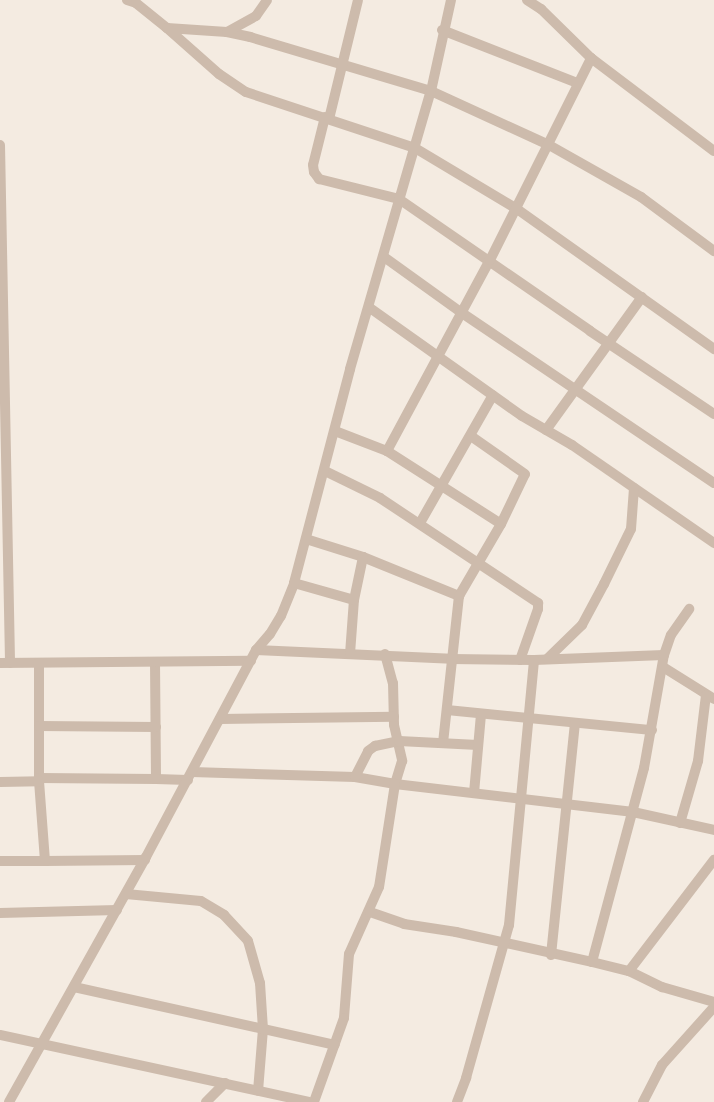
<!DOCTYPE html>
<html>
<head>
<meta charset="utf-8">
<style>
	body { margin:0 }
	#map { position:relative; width:714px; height:1102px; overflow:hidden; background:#f4ebe1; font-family:Barlow,sans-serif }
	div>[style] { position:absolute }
	.minor>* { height:10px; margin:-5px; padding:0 5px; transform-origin:5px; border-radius:5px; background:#cdbbac }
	span { translate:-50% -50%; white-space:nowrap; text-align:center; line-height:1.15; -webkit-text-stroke:4px #fbf5ee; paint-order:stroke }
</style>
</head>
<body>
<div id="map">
	<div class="minor">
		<i style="left:127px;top:0;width:9px;rotate:18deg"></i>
		<i style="left:136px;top:3px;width:40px;rotate:39deg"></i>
		<i style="left:167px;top:28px;width:60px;rotate:3.8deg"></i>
		<i style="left:227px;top:32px;width:24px;rotate:12deg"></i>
		<i style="left:250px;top:37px;width:189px;rotate:16.6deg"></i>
		<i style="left:431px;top:91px;width:130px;rotate:24.6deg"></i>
		<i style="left:549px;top:145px;width:106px;rotate:29.5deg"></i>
		<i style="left:641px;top:197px;width:91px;rotate:36.5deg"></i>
		<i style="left:527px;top:0;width:17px;rotate:33deg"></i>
		<i style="left:541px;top:9px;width:70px;rotate:44.4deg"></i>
		<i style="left:591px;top:58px;width:154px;rotate:37.1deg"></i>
		<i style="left:167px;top:28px;width:69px;rotate:41.5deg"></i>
		<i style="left:219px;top:74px;width:32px;rotate:34deg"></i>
		<i style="left:246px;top:92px;width:178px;rotate:18.3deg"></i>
		<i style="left:415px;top:148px;width:119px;rotate:30.9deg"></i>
		<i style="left:517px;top:209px;width:242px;rotate:35.4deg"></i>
		<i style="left:442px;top:30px;width:145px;rotate:21.4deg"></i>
		<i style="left:227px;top:32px;width:33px;rotate:-29deg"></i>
		<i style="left:256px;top:16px;width:19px;rotate:-55deg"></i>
		<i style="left:325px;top:117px;width:49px;rotate:104deg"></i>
		<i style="left:313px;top:165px;width:7px;rotate:82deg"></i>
		<i style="left:314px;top:172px;width:9px;rotate:54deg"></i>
		<i style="left:319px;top:179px;width:82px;rotate:14deg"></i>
		<i style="left:399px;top:199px;width:232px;rotate:34.6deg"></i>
		<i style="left:590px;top:331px;width:149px;rotate:33.8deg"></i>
		<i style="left:329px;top:119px;width:122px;rotate:-76.3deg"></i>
		<i style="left:0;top:145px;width:518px;rotate:88.89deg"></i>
		<i style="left:384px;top:257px;width:96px;rotate:35.7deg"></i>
		<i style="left:462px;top:313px;width:304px;rotate:34deg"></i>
		<i style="left:370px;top:308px;width:186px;rotate:35.4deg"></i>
		<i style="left:522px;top:416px;width:58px;rotate:30.1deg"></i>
		<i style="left:572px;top:445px;width:173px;rotate:34.6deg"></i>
		<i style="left:546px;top:430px;width:164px;rotate:-54.2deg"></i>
		<i style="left:335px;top:431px;width:56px;rotate:21deg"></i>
		<i style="left:387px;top:451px;width:135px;rotate:32.6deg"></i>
		<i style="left:387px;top:451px;width:217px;rotate:-61.7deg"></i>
		<i style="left:490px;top:260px;width:226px;rotate:-63.4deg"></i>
		<i style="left:325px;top:471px;width:61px;rotate:26.1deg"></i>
		<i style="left:380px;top:498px;width:190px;rotate:33.6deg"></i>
		<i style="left:538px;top:603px;width:6px;rotate:90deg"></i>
		<i style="left:538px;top:609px;width:54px;rotate:109.4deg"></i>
		<i style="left:420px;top:523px;width:147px;rotate:-60.3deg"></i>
		<i style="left:306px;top:539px;width:60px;rotate:17.5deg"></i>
		<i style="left:363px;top:557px;width:104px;rotate:22.1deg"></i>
		<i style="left:294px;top:583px;width:62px;rotate:15.8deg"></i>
		<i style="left:256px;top:650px;width:195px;rotate:2.6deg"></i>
		<i style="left:451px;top:659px;width:83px;rotate:0.7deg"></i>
		<i style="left:534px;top:660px;width:130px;rotate:-2.2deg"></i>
		<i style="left:350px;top:654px;width:54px;rotate:-85.8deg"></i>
		<i style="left:354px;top:600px;width:44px;rotate:-78.2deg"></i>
		<i style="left:385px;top:654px;width:30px;rotate:75deg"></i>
		<i style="left:393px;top:683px;width:42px;rotate:88.6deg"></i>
		<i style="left:394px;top:725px;width:37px;rotate:77deg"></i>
		<i style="left:402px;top:761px;width:24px;rotate:107deg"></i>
		<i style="left:395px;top:784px;width:240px;rotate:6.7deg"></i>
		<i style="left:633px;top:812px;width:83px;rotate:12.5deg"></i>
		<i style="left:547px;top:659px;width:49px;rotate:-44.2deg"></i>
		<i style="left:582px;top:625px;width:47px;rotate:-61.8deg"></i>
		<i style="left:604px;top:584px;width:61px;rotate:-63.9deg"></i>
		<i style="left:631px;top:529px;width:41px;rotate:-85.8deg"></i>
		<i style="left:155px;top:662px;width:117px;rotate:89.5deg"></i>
		<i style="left:156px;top:779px;width:32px;rotate:2deg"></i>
		<i style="left:0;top:663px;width:251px;rotate:-0.5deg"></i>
		<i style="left:39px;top:663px;width:118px;rotate:90deg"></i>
		<i style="left:39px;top:781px;width:80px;rotate:85.7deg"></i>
		<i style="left:45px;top:861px;width:100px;rotate:-0.6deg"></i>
		<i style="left:663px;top:667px;width:60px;rotate:32.1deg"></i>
		<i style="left:447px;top:710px;width:206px;rotate:5.6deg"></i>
		<i style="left:220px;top:719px;width:174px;rotate:-0.7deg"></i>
		<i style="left:39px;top:726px;width:117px;rotate:0.5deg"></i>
		<i style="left:443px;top:743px;width:148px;rotate:-83.8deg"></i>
		<i style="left:459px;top:596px;width:83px;rotate:-59.7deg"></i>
		<i style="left:501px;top:524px;width:55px;rotate:-64.4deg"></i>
		<i style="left:525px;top:474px;width:66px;rotate:-144.9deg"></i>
		<i style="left:192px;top:772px;width:163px;rotate:1.8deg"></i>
		<i style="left:355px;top:777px;width:41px;rotate:9.9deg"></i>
		<i style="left:395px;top:784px;width:104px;rotate:98.8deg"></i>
		<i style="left:379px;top:887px;width:73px;rotate:114.1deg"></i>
		<i style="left:349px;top:954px;width:64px;rotate:94.5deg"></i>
		<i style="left:344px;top:1018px;width:89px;rotate:109.7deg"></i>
		<i style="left:355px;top:777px;width:29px;rotate:-63deg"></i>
		<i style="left:368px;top:751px;width:9px;rotate:-36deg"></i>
		<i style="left:375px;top:746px;width:25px;rotate:-12deg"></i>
		<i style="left:399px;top:741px;width:79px;rotate:2.9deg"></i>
		<i style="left:39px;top:778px;width:117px;rotate:0.5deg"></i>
		<i style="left:0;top:782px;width:39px;rotate:-1deg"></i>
		<i style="left:474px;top:793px;width:79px;rotate:-84.9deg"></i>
		<i style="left:680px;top:823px;width:65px;rotate:-73.8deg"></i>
		<i style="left:698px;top:761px;width:66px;rotate:-83.1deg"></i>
		<i style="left:0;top:861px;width:45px"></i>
		<i style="left:126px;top:894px;width:75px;rotate:5.3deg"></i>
		<i style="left:201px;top:901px;width:27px;rotate:31deg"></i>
		<i style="left:224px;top:915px;width:35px;rotate:47deg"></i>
		<i style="left:248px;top:941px;width:44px;rotate:74.1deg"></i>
		<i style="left:260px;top:983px;width:46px;rotate:86.3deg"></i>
		<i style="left:263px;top:1029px;width:62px;rotate:94.6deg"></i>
		<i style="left:370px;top:912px;width:36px;rotate:19deg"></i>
		<i style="left:404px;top:924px;width:53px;rotate:8.7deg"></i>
		<i style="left:456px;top:932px;width:139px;rotate:12.4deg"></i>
		<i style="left:592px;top:962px;width:201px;rotate:-75deg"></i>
		<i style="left:644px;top:768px;width:115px;rotate:-80deg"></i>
		<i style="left:664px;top:655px;width:21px;rotate:-71deg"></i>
		<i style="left:671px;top:635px;width:32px;rotate:-55deg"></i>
		<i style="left:0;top:913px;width:117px;rotate:-1.5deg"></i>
		<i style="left:551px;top:955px;width:233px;rotate:-84.1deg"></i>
		<i style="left:592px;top:962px;width:38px;rotate:14deg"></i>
		<i style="left:629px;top:971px;width:37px;rotate:26deg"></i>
		<i style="left:662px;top:987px;width:54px;rotate:16.1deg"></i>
		<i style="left:629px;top:971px;width:140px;rotate:-52.6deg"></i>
		<i style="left:74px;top:987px;width:267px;rotate:12.5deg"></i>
		<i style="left:0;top:1035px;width:316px;rotate:12.2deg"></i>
		<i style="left:9px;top:1102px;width:281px;rotate:-60.8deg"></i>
		<i style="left:146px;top:857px;width:234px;rotate:-62deg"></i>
		<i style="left:256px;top:650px;width:21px;rotate:-49deg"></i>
		<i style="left:270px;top:634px;width:21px;rotate:-59deg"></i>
		<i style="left:281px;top:616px;width:35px;rotate:-68deg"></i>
		<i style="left:294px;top:583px;width:221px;rotate:-75.3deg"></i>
		<i style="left:350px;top:369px;width:290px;rotate:-73.8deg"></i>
		<i style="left:431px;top:91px;width:93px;rotate:-77.6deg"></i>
		<i style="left:206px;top:1102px;width:27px;rotate:-45deg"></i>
		<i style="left:457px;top:1102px;width:26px;rotate:-69deg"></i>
		<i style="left:466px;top:1078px;width:159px;rotate:-74.3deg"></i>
		<i style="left:509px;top:925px;width:266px;rotate:-84.6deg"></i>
		<i style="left:643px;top:1102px;width:42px;rotate:-62.8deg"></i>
		<i style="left:662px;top:1065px;width:78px;rotate:-48.1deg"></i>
	</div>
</div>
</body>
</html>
